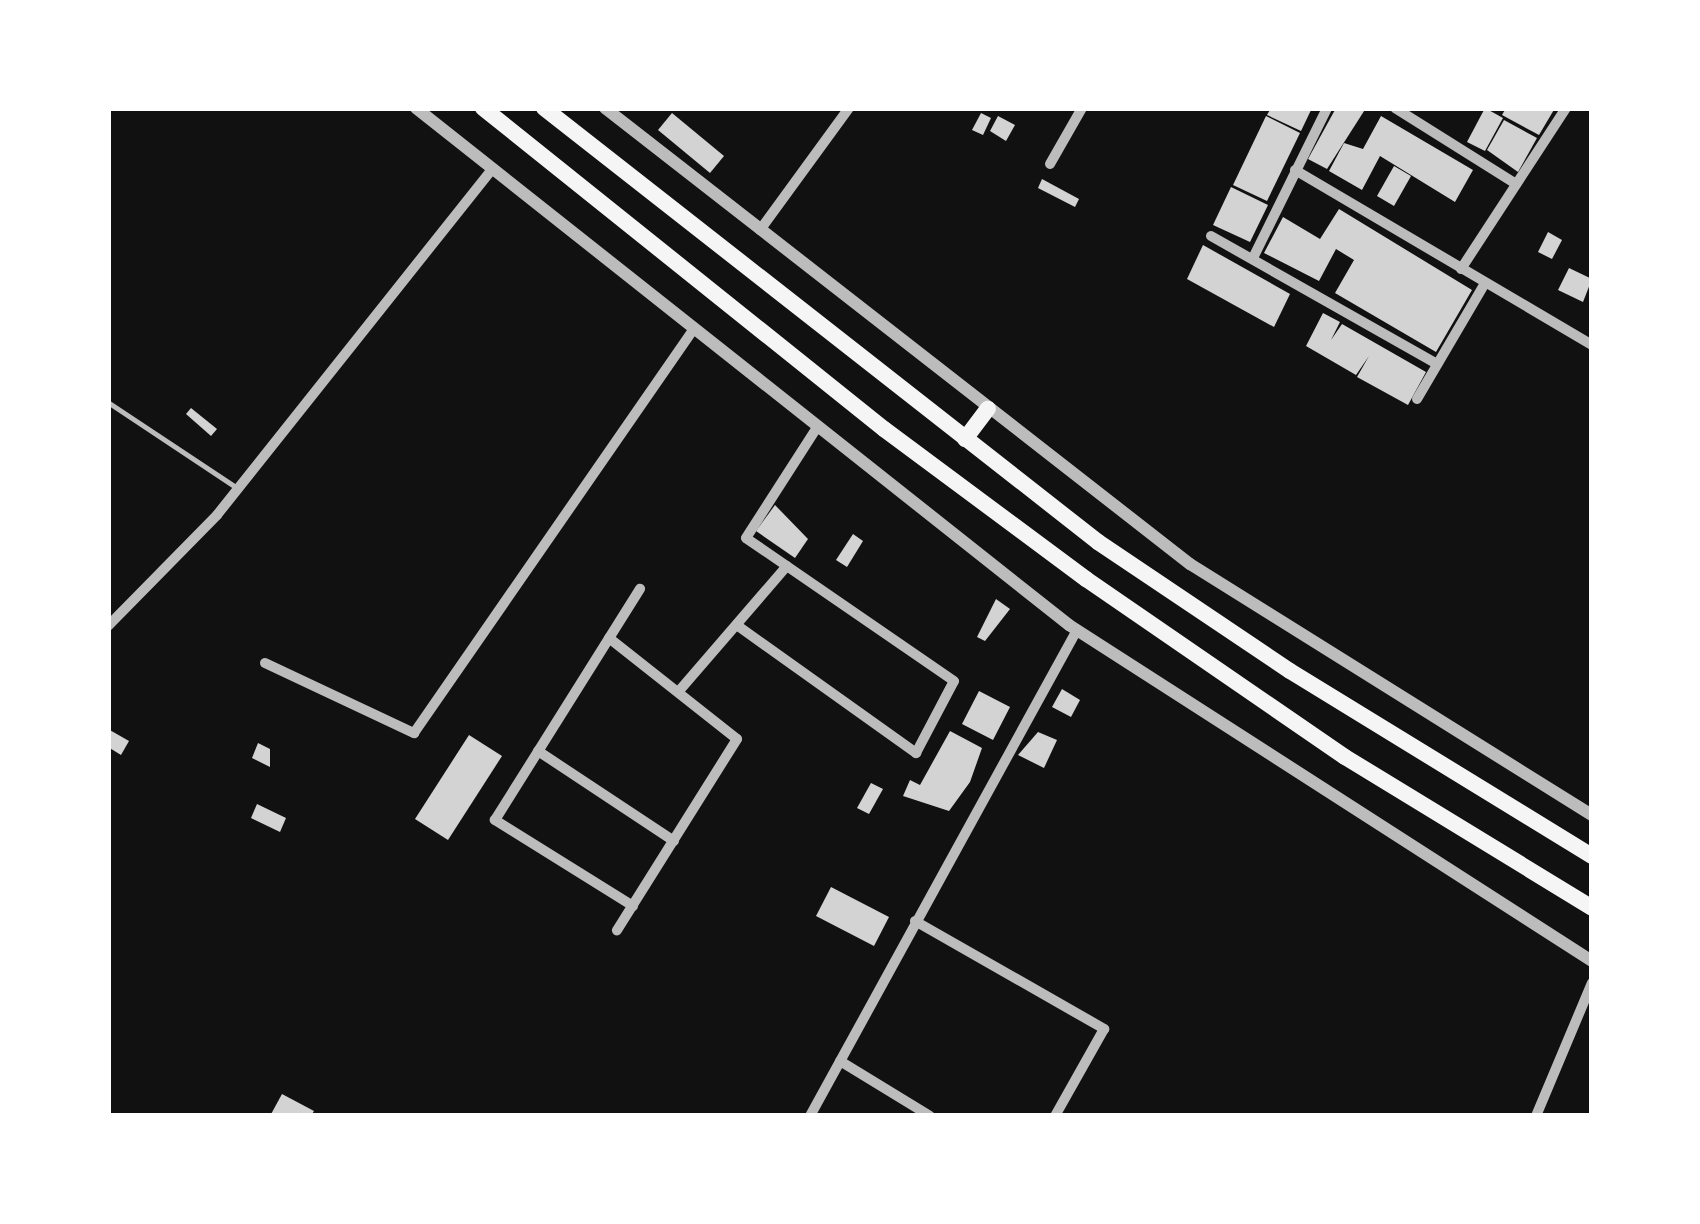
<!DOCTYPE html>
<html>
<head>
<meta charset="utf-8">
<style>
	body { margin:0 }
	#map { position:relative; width:1700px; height:1224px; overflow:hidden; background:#111; font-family:Barlow,sans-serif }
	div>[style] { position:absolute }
	.building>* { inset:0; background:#d3d3d3 }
	.service>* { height:4.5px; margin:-2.25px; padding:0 2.25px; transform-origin:2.25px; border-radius:2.25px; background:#bcbcbc }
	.minor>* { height:10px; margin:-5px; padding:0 5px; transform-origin:5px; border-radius:5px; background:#bcbcbc }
	.tertiary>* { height:12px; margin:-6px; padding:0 6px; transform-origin:6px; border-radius:6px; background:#bcbcbc }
	.trunk>* { height:16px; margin:-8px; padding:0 8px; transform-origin:8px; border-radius:8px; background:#f5f5f5 }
	span { translate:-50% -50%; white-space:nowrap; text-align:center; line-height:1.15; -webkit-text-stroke:10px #fff; paint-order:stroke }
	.frame { position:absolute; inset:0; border:111px solid #fff; pointer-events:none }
</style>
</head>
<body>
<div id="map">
	<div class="building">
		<i style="clip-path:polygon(1271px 108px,1312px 108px,1301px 131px,1267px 115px)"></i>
		<i style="clip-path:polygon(1336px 108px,1366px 108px,1327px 169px,1308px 159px)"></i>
		<i style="clip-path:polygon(1485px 108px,1503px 118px,1485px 151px,1467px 142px)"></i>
		<i style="clip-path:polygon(1506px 108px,1555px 108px,1539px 135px,1502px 115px)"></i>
		<i style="clip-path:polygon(672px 113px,724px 156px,710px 173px,658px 130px)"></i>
		<i style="clip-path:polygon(981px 113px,991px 118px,983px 135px,972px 130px)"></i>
		<i style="clip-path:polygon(998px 116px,1015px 125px,1006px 141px,990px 131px)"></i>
		<i style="clip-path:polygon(1266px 116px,1300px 133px,1267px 201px,1233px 185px)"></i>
		<i style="clip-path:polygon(1381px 116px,1473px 170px,1455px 202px,1380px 156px,1362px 190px,1329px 171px,1344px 143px,1363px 149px)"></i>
		<i style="clip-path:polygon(1504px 120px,1537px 138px,1518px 172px,1487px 150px)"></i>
		<i style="clip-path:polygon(1394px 166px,1411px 176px,1394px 206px,1377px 196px)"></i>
		<i style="clip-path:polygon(1042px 179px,1079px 199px,1075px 207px,1038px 188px)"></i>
		<i style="clip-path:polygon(1231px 187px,1268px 205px,1250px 242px,1213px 225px)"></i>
		<i style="clip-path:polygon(1339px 209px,1472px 290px,1436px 352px,1335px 293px,1354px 260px,1336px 249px,1319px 281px,1264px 253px,1283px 217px,1320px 239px)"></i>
		<i style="clip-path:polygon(1548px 232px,1562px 240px,1552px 259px,1538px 252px)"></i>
		<i style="clip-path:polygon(1203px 245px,1290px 294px,1274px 327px,1187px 279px)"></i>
		<i style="clip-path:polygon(1569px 268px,1592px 279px,1583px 302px,1558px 290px)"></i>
		<i style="clip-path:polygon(1323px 313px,1340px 322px,1331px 340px,1342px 324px,1426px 372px,1408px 405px,1357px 377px,1369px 356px,1356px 375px,1306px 346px)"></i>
		<i style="clip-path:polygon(191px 408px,217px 429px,211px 436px,186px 414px)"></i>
		<i style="clip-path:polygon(775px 505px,808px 539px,795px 558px,756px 531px)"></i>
		<i style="clip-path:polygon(853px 534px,863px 541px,847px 567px,836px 560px)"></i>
		<i style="clip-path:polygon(996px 599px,1010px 609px,985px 641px,977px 637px)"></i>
		<i style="clip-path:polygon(1062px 689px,1080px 700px,1071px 717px,1052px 707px)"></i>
		<i style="clip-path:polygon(979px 691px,1010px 707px,993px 740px,962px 724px)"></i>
		<i style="clip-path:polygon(108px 729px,129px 741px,121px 755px,108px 747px)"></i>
		<i style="clip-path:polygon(950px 731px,982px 748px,970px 782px,949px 811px,903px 796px,910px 780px,920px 785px)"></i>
		<i style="clip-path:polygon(1038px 732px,1057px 740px,1044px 768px,1018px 755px)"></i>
		<i style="clip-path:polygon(469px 735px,502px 756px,448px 840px,415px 819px)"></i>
		<i style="clip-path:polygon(258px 743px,270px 749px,270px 767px,252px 758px)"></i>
		<i style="clip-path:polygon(871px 783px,883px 789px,869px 814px,857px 808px)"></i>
		<i style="clip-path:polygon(257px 804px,286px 818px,280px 832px,251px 818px)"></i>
		<i style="clip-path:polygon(831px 887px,889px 917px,874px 946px,816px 916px)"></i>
		<i style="clip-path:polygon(282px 1094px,314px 1111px,311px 1116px,270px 1116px)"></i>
	</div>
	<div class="service">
		<i style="left:108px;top:402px;width:157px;rotate:33.6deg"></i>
	</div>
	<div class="minor">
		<i style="left:1395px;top:108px;width:143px;rotate:32.1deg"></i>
		<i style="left:1050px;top:164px;width:64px;rotate:-60.3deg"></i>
		<i style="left:1295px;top:170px;width:345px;rotate:30.5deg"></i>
		<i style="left:760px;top:230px;width:151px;rotate:-53.9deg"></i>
		<i style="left:1211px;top:236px;width:260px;rotate:29.5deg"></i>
		<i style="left:1253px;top:258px;width:167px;rotate:-63.7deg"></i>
		<i style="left:1461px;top:269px;width:192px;rotate:-56.9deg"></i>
		<i style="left:1417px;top:399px;width:134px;rotate:-59.6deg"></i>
		<i style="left:108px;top:626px;width:156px;rotate:-45.5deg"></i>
		<i style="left:217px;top:515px;width:443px;rotate:-51.5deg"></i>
		<i style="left:738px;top:626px;width:219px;rotate:35.5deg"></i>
		<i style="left:916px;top:753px;width:81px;rotate:-62.2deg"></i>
		<i style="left:954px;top:681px;width:252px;rotate:-145.5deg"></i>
		<i style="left:746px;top:538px;width:133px;rotate:-57.3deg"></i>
		<i style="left:609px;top:638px;width:163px;rotate:38.3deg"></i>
		<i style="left:737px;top:739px;width:226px;rotate:122.1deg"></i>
		<i style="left:265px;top:663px;width:165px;rotate:25.2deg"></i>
		<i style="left:414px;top:733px;width:492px;rotate:-55.3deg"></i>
		<i style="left:679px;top:691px;width:165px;rotate:-49.2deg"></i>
		<i style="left:538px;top:751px;width:163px;rotate:33.5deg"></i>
		<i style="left:633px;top:906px;width:163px;rotate:-148.1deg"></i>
		<i style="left:495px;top:820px;width:273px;rotate:-57.9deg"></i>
		<i style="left:915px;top:921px;width:218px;rotate:29.7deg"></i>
		<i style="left:1104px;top:1029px;width:100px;rotate:119.4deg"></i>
		<i style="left:840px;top:1061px;width:105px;rotate:31.4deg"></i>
		<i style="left:810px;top:1116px;width:555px;rotate:-61.22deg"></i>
		<i style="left:1536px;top:1116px;width:144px;rotate:-67.2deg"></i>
	</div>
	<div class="tertiary">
		<i style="left:416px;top:108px;width:833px;rotate:38.37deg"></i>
		<i style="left:1069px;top:625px;width:622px;rotate:32.72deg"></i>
		<i style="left:605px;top:108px;width:742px;rotate:37.94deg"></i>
		<i style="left:1190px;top:564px;width:474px;rotate:32deg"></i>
	</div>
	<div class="trunk">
		<i style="left:483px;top:108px;width:514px;rotate:38.68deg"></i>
		<i style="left:884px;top:429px;width:252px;rotate:36.6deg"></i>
		<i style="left:1086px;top:579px;width:314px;rotate:34.5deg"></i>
		<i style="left:1345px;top:757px;width:289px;rotate:31.4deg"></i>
		<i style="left:544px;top:108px;width:704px;rotate:38.07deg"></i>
		<i style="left:1098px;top:542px;width:231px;rotate:33.9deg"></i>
		<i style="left:1290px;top:671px;width:354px;rotate:31.5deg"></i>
		<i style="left:965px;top:439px;width:38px;rotate:-53deg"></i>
	</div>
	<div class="frame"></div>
</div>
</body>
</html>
